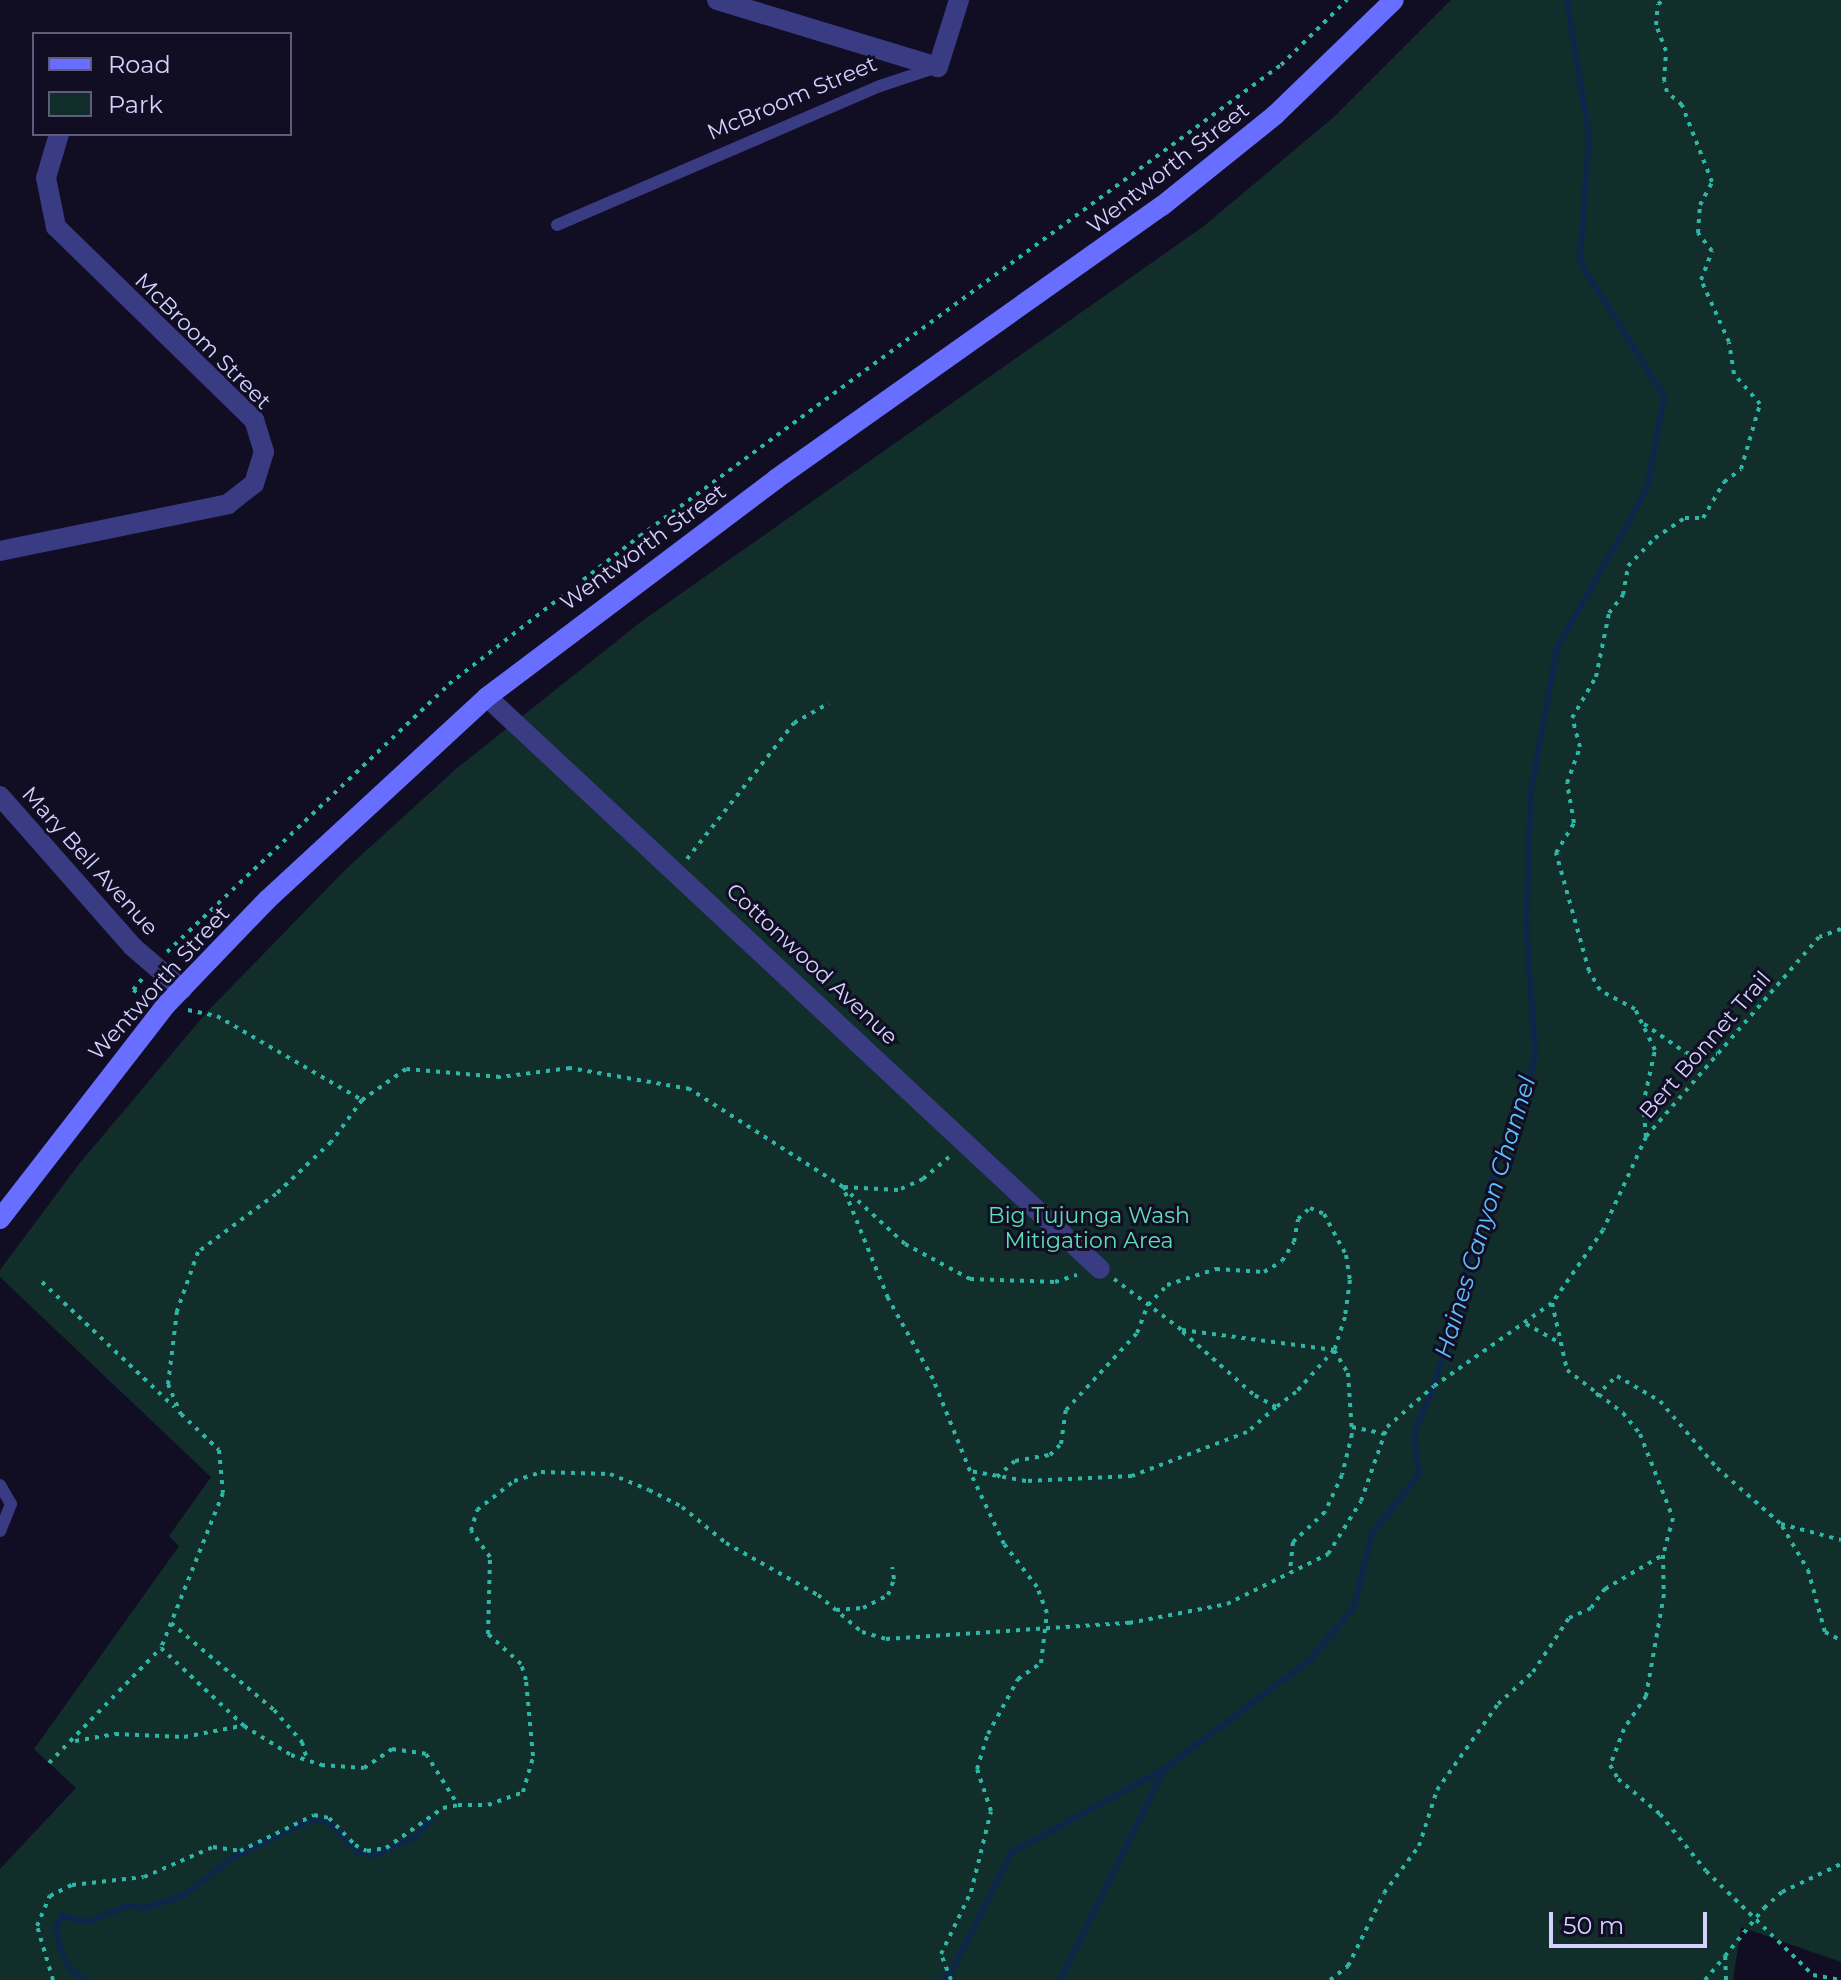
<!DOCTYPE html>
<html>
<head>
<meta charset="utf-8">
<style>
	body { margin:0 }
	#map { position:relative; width:1841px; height:1980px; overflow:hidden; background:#110e24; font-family:Montserrat,sans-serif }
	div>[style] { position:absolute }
	.green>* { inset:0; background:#112e2b }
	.stream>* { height:6px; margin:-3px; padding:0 3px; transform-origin:3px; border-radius:3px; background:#0d274a }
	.path>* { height:4px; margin-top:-2px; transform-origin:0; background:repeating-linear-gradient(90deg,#2eb6a6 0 4px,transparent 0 10px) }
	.service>* { height:12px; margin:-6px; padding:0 6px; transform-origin:6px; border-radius:6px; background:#393b83 }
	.minor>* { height:20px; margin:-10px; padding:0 10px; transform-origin:10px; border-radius:10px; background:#393b83 }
	.secondary>* { height:20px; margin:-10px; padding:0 10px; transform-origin:10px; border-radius:10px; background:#686eff }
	span { translate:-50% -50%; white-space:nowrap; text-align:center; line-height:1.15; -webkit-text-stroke:6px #110e24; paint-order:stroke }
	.street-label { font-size:22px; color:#d4d1ff }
	.park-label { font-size:22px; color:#5de0b7 }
	.water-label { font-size:24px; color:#5fbfff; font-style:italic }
	.legend { position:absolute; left:32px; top:32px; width:260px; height:104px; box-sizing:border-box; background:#110e24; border:2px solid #5f5c7c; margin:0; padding:10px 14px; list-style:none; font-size:24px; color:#d4d1ff }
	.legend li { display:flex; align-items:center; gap:16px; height:40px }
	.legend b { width:40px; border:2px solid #5f5c7c }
	.scale { position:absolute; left:1549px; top:1912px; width:158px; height:36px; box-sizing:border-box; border:4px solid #d4d1ff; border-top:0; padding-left:10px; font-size:24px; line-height:28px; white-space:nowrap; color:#d4d1ff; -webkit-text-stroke:6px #110e24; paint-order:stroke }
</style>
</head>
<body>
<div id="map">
	<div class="green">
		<i style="clip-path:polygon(1451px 0,1841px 0,1841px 1962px,1741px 1927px,1733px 1980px,0 1980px,0 1869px,76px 1788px,34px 1749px,179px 1546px,169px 1536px,211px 1477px,0 1277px,0 1270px,79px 1164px,207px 1012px,346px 869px,456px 769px,642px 621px,1204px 226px,1335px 116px)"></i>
	</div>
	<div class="stream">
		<i style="left:84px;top:1980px;width:19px;rotate:-141deg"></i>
		<i style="left:69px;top:1968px;width:22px;rotate:-114deg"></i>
		<i style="left:60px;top:1948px;width:22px;rotate:-100deg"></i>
		<i style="left:56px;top:1926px;width:12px;rotate:-59deg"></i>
		<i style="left:62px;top:1916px;width:27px;rotate:13deg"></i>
		<i style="left:88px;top:1922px;width:42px;rotate:-22.3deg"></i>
		<i style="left:127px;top:1906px;width:17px;rotate:7deg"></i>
		<i style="left:144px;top:1908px;width:41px;rotate:-17.1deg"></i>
		<i style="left:183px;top:1896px;width:64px;rotate:-37.4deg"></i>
		<i style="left:234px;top:1857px;width:88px;rotate:-25.7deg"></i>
		<i style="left:313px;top:1819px;width:16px;rotate:11deg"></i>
		<i style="left:329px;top:1822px;width:41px;rotate:47deg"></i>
		<i style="left:357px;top:1852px;width:18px;rotate:9deg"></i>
		<i style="left:375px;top:1855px;width:43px;rotate:-23.6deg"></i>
		<i style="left:414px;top:1838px;width:25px;rotate:-47deg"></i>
		<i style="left:942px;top:1980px;width:8px;rotate:-30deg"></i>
		<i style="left:949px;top:1976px;width:139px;rotate:-63.1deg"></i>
		<i style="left:1012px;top:1852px;width:173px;rotate:-28.6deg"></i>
		<i style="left:1164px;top:1769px;width:184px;rotate:-36.8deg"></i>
		<i style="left:1311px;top:1659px;width:67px;rotate:-50.4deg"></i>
		<i style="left:1354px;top:1607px;width:76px;rotate:-76.3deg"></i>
		<i style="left:1372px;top:1533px;width:75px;rotate:-51.5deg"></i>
		<i style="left:1419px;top:1474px;width:42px;rotate:-96.8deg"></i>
		<i style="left:1414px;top:1432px;width:50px;rotate:-66.5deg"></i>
		<i style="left:1434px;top:1386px;width:239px;rotate:-74.2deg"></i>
		<i style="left:1499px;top:1156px;width:67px;rotate:-65.3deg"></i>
		<i style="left:1527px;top:1095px;width:42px;rotate:-79deg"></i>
		<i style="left:1535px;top:1054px;width:133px;rotate:-93.9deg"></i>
		<i style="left:1526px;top:921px;width:131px;rotate:-87.8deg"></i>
		<i style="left:1531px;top:790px;width:144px;rotate:-79.6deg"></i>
		<i style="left:1557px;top:648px;width:183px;rotate:-60.5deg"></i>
		<i style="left:1647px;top:489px;width:95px;rotate:-79.6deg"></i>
		<i style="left:1664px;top:396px;width:158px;rotate:-122.1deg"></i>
		<i style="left:1580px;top:262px;width:126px;rotate:-85.9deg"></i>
		<i style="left:1589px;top:136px;width:138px;rotate:-99.2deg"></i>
		<i style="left:1060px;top:1980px;width:232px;rotate:-63.7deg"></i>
	</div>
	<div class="path">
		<i style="left:687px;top:859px;width:173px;rotate:-51.8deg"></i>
		<i style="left:794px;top:723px;width:40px;rotate:-29.7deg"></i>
		<i style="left:1841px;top:929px;width:23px;rotate:160deg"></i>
		<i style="left:1819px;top:937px;width:264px;rotate:130.9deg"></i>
		<i style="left:1646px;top:1137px;width:102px;rotate:114.8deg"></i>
		<i style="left:1603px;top:1230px;width:89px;rotate:124.9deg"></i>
		<i style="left:1552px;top:1303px;width:69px;rotate:77.4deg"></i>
		<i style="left:1567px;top:1370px;width:71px;rotate:37.5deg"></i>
		<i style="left:1623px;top:1413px;width:27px;rotate:51deg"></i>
		<i style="left:1640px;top:1434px;width:90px;rotate:68.6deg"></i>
		<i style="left:1673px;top:1518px;width:38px;rotate:105deg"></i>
		<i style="left:1663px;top:1555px;width:39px;rotate:89deg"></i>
		<i style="left:1664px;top:1594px;width:104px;rotate:100deg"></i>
		<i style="left:1646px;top:1696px;width:40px;rotate:124deg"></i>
		<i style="left:1624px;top:1729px;width:39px;rotate:111deg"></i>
		<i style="left:1610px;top:1765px;width:16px;rotate:60deg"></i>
		<i style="left:1618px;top:1779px;width:55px;rotate:39.8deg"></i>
		<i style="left:1660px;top:1814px;width:73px;rotate:51.1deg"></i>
		<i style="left:1706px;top:1871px;width:149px;rotate:44.2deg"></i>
		<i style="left:1813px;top:1975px;width:28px;rotate:10deg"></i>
		<i style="left:167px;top:952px;width:389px;rotate:-43.5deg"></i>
		<i style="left:449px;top:684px;width:242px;rotate:-37.8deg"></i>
		<i style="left:640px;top:536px;width:795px;rotate:-36.31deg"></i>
		<i style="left:1281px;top:65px;width:93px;rotate:-44.6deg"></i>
		<i style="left:142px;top:979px;width:14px;rotate:129deg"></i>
		<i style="left:133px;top:990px;width:18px;rotate:27deg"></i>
		<i style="left:188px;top:1010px;width:30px;rotate:12deg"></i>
		<i style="left:217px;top:1016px;width:168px;rotate:30.1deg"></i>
		<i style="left:1644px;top:1024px;width:51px;rotate:34.6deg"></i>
		<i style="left:1686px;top:1053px;width:31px;rotate:2deg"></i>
		<i style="left:1646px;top:1137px;width:32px;rotate:-95deg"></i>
		<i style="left:1643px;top:1105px;width:56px;rotate:-77.7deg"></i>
		<i style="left:1655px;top:1050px;width:46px;rotate:-116deg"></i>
		<i style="left:1635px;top:1009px;width:40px;rotate:-152deg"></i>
		<i style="left:1600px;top:990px;width:22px;rotate:-120deg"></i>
		<i style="left:1589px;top:971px;width:123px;rotate:-105.6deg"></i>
		<i style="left:1556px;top:853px;width:35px;rotate:-59deg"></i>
		<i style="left:1574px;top:823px;width:41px;rotate:-99.9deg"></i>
		<i style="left:1567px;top:783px;width:38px;rotate:-70deg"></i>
		<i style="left:1580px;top:747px;width:30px;rotate:-105deg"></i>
		<i style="left:1572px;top:718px;width:48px;rotate:-59.7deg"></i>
		<i style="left:1596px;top:677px;width:65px;rotate:-78.5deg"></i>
		<i style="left:1609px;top:613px;width:23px;rotate:-52deg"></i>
		<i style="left:1623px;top:595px;width:29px;rotate:-80deg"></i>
		<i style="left:1628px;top:566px;width:39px;rotate:-46deg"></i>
		<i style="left:1655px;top:538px;width:36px;rotate:-34deg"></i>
		<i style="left:1685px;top:518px;width:18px"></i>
		<i style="left:1703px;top:518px;width:42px;rotate:-59.7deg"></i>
		<i style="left:1724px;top:482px;width:21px;rotate:-37deg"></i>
		<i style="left:1741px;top:469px;width:68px;rotate:-73.7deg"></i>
		<i style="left:1760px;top:404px;width:40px;rotate:-131deg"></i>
		<i style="left:1734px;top:374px;width:32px;rotate:-99deg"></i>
		<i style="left:1729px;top:342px;width:68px;rotate:-114.3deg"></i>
		<i style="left:1701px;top:280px;width:31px;rotate:-69deg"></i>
		<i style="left:1712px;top:251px;width:23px;rotate:-128deg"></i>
		<i style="left:1698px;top:233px;width:28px;rotate:-86deg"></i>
		<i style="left:1700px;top:205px;width:26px;rotate:-62deg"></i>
		<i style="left:1712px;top:182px;width:83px;rotate:-111.3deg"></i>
		<i style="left:1682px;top:105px;width:20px;rotate:-139deg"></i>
		<i style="left:1667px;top:92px;width:11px;rotate:-105deg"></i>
		<i style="left:1664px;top:81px;width:30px;rotate:-86deg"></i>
		<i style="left:1666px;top:51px;width:28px;rotate:-111deg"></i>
		<i style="left:1656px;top:25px;width:21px;rotate:-85deg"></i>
		<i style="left:1658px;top:4px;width:7px;rotate:-34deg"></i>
		<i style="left:949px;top:1157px;width:34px;rotate:140deg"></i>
		<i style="left:923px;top:1179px;width:27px;rotate:156deg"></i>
		<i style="left:898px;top:1190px;width:55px;rotate:-176.9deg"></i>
		<i style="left:843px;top:1187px;width:84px;rotate:42.6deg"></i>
		<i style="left:905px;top:1244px;width:74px;rotate:28.3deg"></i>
		<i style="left:970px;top:1279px;width:85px;rotate:2deg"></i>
		<i style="left:1055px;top:1282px;width:23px;rotate:-18deg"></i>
		<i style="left:1114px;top:1279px;width:85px;rotate:36.9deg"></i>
		<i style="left:1182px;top:1330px;width:153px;rotate:7.5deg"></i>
		<i style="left:1334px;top:1350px;width:27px;rotate:59deg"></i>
		<i style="left:1348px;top:1373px;width:61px;rotate:86.2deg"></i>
		<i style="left:1352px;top:1434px;width:42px;rotate:103.7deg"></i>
		<i style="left:1342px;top:1475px;width:41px;rotate:114.7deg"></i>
		<i style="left:1325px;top:1512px;width:44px;rotate:136.8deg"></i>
		<i style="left:1293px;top:1542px;width:31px;rotate:96deg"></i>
		<i style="left:42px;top:1282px;width:182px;rotate:43.4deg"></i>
		<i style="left:1526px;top:1324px;width:39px;rotate:29deg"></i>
		<i style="left:1596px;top:1396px;width:29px;rotate:-44deg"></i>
		<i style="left:1617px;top:1376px;width:50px;rotate:30.2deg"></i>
		<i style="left:1660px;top:1401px;width:88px;rotate:49.6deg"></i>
		<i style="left:1717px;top:1468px;width:85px;rotate:41.2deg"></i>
		<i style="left:1781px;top:1524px;width:62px;rotate:14.9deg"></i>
		<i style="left:1276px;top:1407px;width:38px;rotate:139deg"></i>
		<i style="left:1247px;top:1432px;width:123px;rotate:159.1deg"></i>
		<i style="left:1132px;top:1476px;width:106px;rotate:177.3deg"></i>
		<i style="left:1026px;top:1481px;width:57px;rotate:-169.9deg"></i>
		<i style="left:970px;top:1471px;width:99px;rotate:-111.9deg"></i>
		<i style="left:933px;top:1379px;width:93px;rotate:-119.1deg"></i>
		<i style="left:888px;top:1298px;width:120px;rotate:-112.1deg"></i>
		<i style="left:843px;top:1187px;width:182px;rotate:-147.4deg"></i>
		<i style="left:690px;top:1089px;width:122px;rotate:-170.1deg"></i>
		<i style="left:570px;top:1068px;width:71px;rotate:172.7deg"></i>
		<i style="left:500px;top:1077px;width:94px;rotate:-175.1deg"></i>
		<i style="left:406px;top:1069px;width:54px;rotate:144.8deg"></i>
		<i style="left:362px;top:1100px;width:52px;rotate:126.4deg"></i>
		<i style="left:331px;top:1142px;width:76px;rotate:136.6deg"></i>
		<i style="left:276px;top:1194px;width:97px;rotate:143.4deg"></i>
		<i style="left:198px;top:1252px;width:63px;rotate:109.6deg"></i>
		<i style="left:177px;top:1311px;width:74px;rotate:97deg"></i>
		<i style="left:168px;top:1384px;width:33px;rotate:67deg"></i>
		<i style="left:181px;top:1414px;width:52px;rotate:43.5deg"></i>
		<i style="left:219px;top:1450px;width:43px;rotate:84.7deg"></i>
		<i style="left:223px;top:1493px;width:167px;rotate:111.8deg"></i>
		<i style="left:161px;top:1648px;width:114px;rotate:43.2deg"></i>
		<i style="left:244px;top:1726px;width:55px;rotate:31.7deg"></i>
		<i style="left:291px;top:1755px;width:32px;rotate:18deg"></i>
		<i style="left:321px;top:1765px;width:43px;rotate:4deg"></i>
		<i style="left:364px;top:1768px;width:34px;rotate:-34deg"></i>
		<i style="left:392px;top:1749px;width:34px;rotate:8deg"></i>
		<i style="left:426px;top:1754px;width:60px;rotate:57.9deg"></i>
		<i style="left:458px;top:1805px;width:30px"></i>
		<i style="left:488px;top:1805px;width:37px;rotate:-20deg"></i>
		<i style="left:523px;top:1792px;width:37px;rotate:-74deg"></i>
		<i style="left:533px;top:1756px;width:76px;rotate:-95.3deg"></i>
		<i style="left:526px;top:1680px;width:17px;rotate:-107deg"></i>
		<i style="left:521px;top:1664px;width:45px;rotate:-137.7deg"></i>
		<i style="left:488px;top:1634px;width:77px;rotate:-88.5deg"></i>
		<i style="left:490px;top:1557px;width:32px;rotate:-126deg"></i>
		<i style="left:471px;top:1531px;width:22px;rotate:-74deg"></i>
		<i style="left:477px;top:1510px;width:47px;rotate:-38.1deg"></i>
		<i style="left:514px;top:1481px;width:28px;rotate:-18deg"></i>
		<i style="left:541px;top:1472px;width:69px;rotate:1.7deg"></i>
		<i style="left:610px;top:1474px;width:42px;rotate:22.3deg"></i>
		<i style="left:649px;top:1490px;width:37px;rotate:27deg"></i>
		<i style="left:682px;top:1507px;width:57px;rotate:39.3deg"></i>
		<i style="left:726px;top:1543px;width:106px;rotate:29.5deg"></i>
		<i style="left:818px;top:1595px;width:57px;rotate:40.1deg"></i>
		<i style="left:862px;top:1632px;width:25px;rotate:16deg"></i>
		<i style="left:886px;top:1639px;width:244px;rotate:-3.8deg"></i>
		<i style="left:1129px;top:1623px;width:100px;rotate:-11deg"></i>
		<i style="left:1227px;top:1604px;width:113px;rotate:-26.3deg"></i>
		<i style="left:1328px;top:1554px;width:62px;rotate:-58.1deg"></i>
		<i style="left:1361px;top:1501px;width:78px;rotate:-70.6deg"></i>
		<i style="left:1387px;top:1427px;width:62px;rotate:-41.1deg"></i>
		<i style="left:1434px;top:1386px;width:144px;rotate:-35.1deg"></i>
		<i style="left:1352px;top:1427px;width:34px;rotate:12deg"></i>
		<i style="left:997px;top:1477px;width:24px;rotate:-42deg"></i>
		<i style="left:1015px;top:1461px;width:36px;rotate:-10deg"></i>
		<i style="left:1050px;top:1455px;width:16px;rotate:-45deg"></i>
		<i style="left:1061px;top:1444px;width:34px;rotate:-82deg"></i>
		<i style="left:1066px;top:1410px;width:105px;rotate:-47.3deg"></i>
		<i style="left:1137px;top:1333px;width:30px;rotate:-69deg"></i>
		<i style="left:1148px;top:1305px;width:28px;rotate:-46deg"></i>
		<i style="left:1167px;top:1285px;width:52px;rotate:-18.1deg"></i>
		<i style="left:1216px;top:1269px;width:48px;rotate:3.6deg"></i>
		<i style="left:1264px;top:1272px;width:21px;rotate:-31deg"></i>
		<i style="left:1282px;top:1261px;width:22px;rotate:-58deg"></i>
		<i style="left:1294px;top:1242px;width:23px;rotate:-80deg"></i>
		<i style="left:1298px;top:1219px;width:16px;rotate:-43deg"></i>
		<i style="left:1310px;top:1208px;width:15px;rotate:23deg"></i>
		<i style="left:1324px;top:1214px;width:47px;rotate:61.8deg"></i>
		<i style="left:1346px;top:1255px;width:25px;rotate:81deg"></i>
		<i style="left:1350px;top:1280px;width:37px;rotate:98deg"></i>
		<i style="left:1345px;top:1317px;width:35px;rotate:108deg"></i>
		<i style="left:1334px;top:1350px;width:57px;rotate:132.1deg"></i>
		<i style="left:1296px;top:1392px;width:25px;rotate:143deg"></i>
		<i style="left:1276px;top:1407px;width:26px;rotate:-151deg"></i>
		<i style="left:1253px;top:1394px;width:94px;rotate:-138.5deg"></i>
		<i style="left:1782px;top:1526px;width:51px;rotate:59.4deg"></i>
		<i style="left:1808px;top:1570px;width:64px;rotate:74.7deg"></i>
		<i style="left:1825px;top:1632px;width:18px;rotate:27deg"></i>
		<i style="left:836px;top:1610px;width:27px;rotate:-4deg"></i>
		<i style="left:863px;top:1608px;width:28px;rotate:-27deg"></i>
		<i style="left:888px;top:1595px;width:17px;rotate:-69deg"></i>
		<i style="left:894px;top:1579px;width:12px;rotate:-99deg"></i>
		<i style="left:171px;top:1623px;width:135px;rotate:40.2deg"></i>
		<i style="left:274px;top:1710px;width:43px;rotate:48.8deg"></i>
		<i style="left:302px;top:1742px;width:19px;rotate:74deg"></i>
		<i style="left:75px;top:1741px;width:41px;rotate:-9.9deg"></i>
		<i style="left:115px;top:1734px;width:69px;rotate:2.5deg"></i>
		<i style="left:184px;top:1737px;width:58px;rotate:-10.9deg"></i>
		<i style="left:49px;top:1763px;width:161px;rotate:-45.8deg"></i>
		<i style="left:53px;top:1980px;width:56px;rotate:-106.5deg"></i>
		<i style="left:37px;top:1926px;width:33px;rotate:-67deg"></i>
		<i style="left:50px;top:1896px;width:25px;rotate:-27deg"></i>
		<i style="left:72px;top:1885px;width:72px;rotate:-6.3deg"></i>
		<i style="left:144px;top:1877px;width:75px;rotate:-23.5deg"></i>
		<i style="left:213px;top:1847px;width:27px;rotate:8deg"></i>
		<i style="left:240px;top:1851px;width:82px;rotate:-25.9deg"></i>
		<i style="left:314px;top:1815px;width:15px;rotate:11deg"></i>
		<i style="left:329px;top:1818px;width:37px;rotate:46deg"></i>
		<i style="left:355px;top:1845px;width:13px;rotate:27deg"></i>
		<i style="left:367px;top:1851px;width:19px;rotate:-9deg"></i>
		<i style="left:386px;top:1848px;width:70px;rotate:-35.1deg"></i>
		<i style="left:443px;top:1808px;width:15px;rotate:-11deg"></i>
		<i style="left:951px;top:1980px;width:28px;rotate:-111deg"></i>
		<i style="left:941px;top:1954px;width:69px;rotate:-64.2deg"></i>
		<i style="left:971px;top:1892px;width:83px;rotate:-76.1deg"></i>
		<i style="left:991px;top:1811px;width:44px;rotate:-108.4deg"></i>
		<i style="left:977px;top:1769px;width:37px;rotate:-73deg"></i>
		<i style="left:988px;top:1734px;width:63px;rotate:-61.4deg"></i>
		<i style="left:1018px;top:1679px;width:28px;rotate:-35deg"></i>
		<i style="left:1041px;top:1663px;width:50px;rotate:-83.2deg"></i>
		<i style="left:1047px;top:1613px;width:28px;rotate:-111deg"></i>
		<i style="left:1037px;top:1587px;width:54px;rotate:-127.5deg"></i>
		<i style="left:1004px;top:1544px;width:80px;rotate:-115.3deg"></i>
		<i style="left:1330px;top:1980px;width:23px;rotate:-38deg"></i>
		<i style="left:1348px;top:1966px;width:81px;rotate:-63.7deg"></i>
		<i style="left:1384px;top:1893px;width:59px;rotate:-53.3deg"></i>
		<i style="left:1419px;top:1846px;width:59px;rotate:-72.2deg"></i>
		<i style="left:1437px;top:1790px;width:105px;rotate:-54.7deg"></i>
		<i style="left:1498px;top:1704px;width:47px;rotate:-42.4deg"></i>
		<i style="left:1533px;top:1672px;width:65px;rotate:-56.3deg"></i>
		<i style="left:1569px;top:1618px;width:24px;rotate:-24deg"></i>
		<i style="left:1591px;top:1608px;width:24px;rotate:-54deg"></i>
		<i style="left:1605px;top:1589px;width:67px;rotate:-30.4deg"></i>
		<i style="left:1705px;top:1980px;width:31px;rotate:-50deg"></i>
		<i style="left:1726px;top:1980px;width:24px;rotate:-92deg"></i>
		<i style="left:1725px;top:1956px;width:62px;rotate:-50.9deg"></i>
		<i style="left:1764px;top:1908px;width:24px;rotate:-42deg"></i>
		<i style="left:1782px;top:1892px;width:65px;rotate:-25.4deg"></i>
	</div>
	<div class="service">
		<i style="left:557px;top:225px;width:352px;rotate:-23.3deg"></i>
		<i style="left:880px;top:86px;width:57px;rotate:-18.4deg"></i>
		<i style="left:0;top:1485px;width:22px;rotate:60deg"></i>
		<i style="left:11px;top:1504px;width:29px;rotate:112deg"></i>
	</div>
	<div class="minor">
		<i style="left:717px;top:0;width:231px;rotate:16.9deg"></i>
		<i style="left:938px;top:67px;width:70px;rotate:-72.6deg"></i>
		<i style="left:0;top:551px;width:233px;rotate:-11.6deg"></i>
		<i style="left:228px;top:504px;width:33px;rotate:-38deg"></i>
		<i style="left:254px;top:484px;width:34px;rotate:-73deg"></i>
		<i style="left:264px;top:452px;width:34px;rotate:-107deg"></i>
		<i style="left:254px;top:420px;width:277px;rotate:-135.7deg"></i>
		<i style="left:56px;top:227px;width:50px;rotate:-101.5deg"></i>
		<i style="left:46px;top:178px;width:46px;rotate:-73.5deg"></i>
		<i style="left:487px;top:697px;width:838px;rotate:43.02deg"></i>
		<i style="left:0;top:796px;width:201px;rotate:48.6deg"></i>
		<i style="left:133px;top:947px;width:65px;rotate:40.6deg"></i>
	</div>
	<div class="secondary">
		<i style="left:0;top:1219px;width:269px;rotate:-52.2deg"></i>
		<i style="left:165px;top:1006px;width:147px;rotate:-46.1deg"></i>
		<i style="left:267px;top:900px;width:299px;rotate:-42.7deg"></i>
		<i style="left:487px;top:697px;width:362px;rotate:-37deg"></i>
		<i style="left:776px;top:479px;width:473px;rotate:-35.3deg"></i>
		<i style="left:1162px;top:206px;width:145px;rotate:-38.8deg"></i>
		<i style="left:1275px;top:115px;width:165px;rotate:-44deg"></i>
	</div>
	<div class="street-label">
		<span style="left:792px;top:98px;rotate:-23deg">McBroom Street</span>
		<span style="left:1168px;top:168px;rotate:-38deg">Wentworth Street</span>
		<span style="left:203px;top:341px;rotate:45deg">McBroom Street</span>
		<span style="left:643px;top:547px;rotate:-36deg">Wentworth Street</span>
		<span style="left:90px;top:861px;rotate:48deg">Mary Bell Avenue</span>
		<span style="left:812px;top:964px;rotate:43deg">Cottonwood Avenue</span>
		<span style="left:159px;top:983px;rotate:-48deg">Wentworth Street</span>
		<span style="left:1705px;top:1045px;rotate:-49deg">Bert Bonnet Trail</span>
	</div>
	<div class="park-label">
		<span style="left:1089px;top:1228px">Big Tujunga Wash<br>Mitigation Area</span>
	</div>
	<div class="water-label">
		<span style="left:1485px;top:1217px;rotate:-73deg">Haines Canyon Channel</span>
	</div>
	<ul class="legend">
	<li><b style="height:10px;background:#686eff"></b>Road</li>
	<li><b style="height:22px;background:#112e2b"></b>Park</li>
	</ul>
	<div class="scale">50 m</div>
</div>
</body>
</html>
